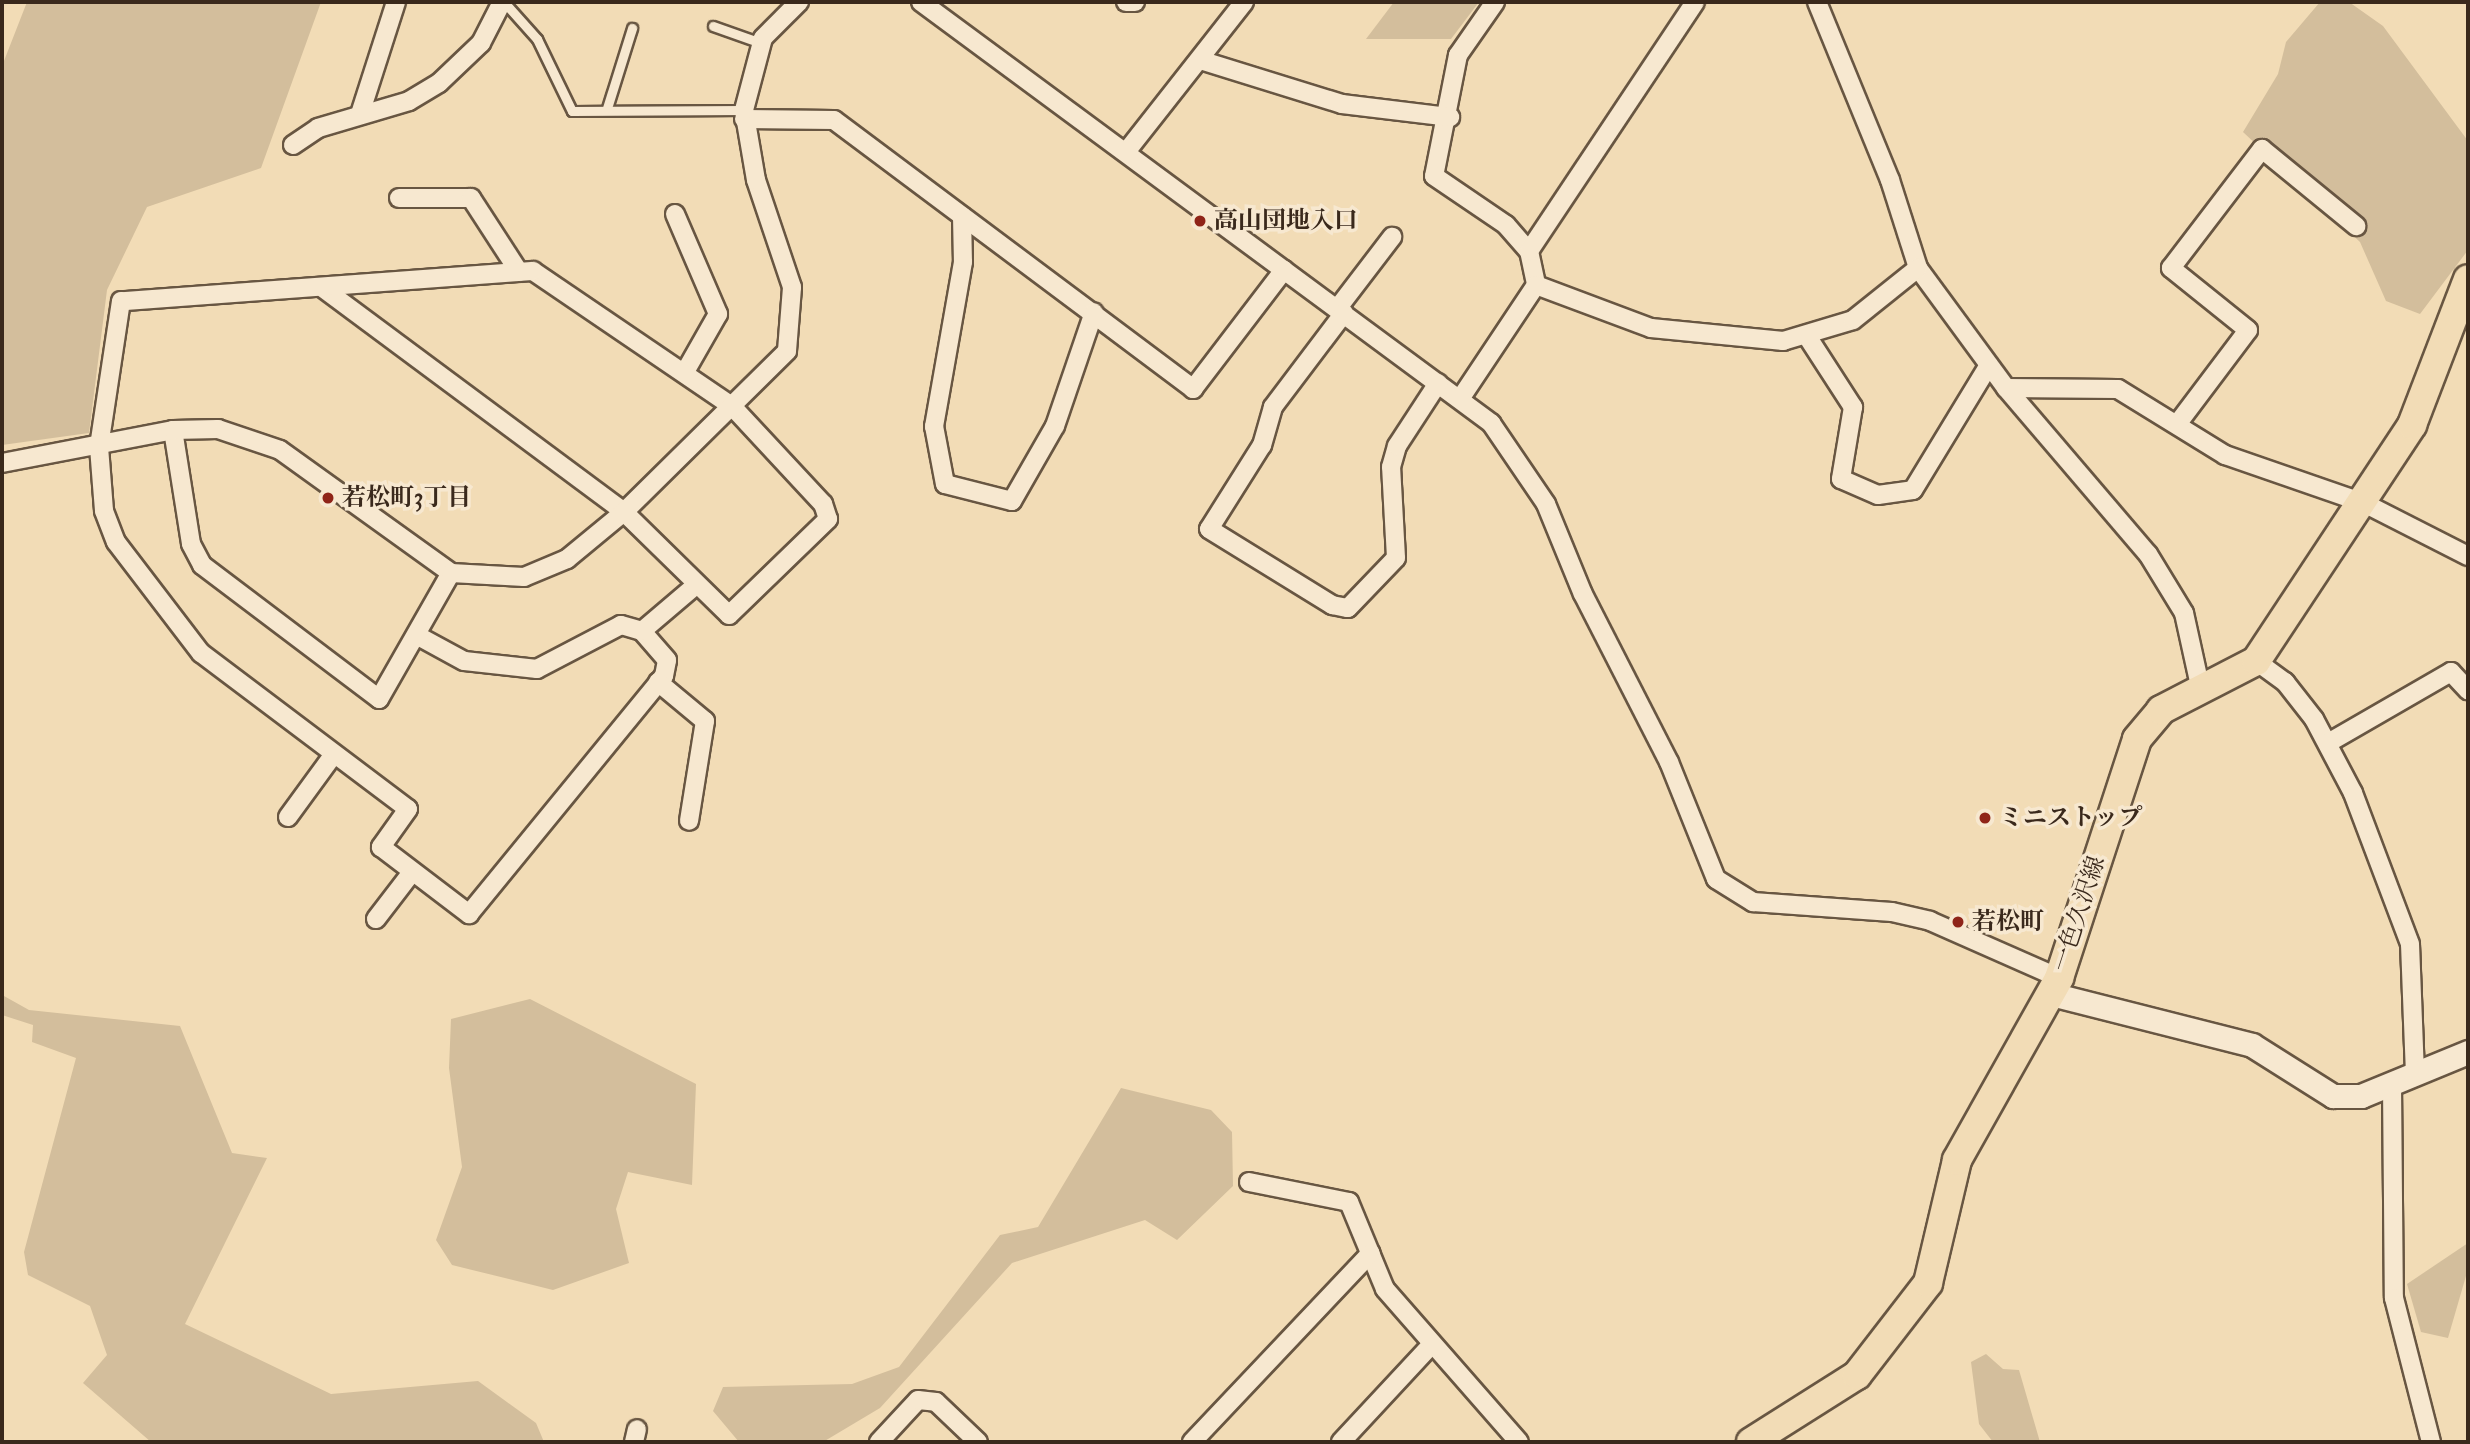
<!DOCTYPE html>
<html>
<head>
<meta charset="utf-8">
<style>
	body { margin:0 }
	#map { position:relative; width:2470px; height:1444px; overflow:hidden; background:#f2dcb6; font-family:"IM FELL Double Pica","Noto Serif JP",serif }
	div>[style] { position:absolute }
	.green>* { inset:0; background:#d3be9c }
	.roads { filter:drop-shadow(2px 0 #685642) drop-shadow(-2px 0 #685642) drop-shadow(0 2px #685642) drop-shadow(0 -2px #685642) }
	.service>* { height:9px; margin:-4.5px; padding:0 4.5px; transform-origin:4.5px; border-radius:4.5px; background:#f7e8d0 }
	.minor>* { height:18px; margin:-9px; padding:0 9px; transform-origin:9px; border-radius:9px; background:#f7e8d0 }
	.tertiary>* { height:23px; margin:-11.5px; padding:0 11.5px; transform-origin:11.5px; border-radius:11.5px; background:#f7e8d0 }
	.primary>* { height:28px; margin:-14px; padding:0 14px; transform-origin:14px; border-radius:14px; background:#f2dcb6 }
	.dots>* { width:19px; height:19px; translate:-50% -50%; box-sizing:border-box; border:4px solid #f7e8d0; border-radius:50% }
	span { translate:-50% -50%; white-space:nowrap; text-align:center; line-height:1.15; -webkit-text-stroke:7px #f7e8d0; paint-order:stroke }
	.poi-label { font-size:24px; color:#3a291c; font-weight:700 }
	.left { translate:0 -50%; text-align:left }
	.street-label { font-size:24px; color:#3a291c }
	.frame { position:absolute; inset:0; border:4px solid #3a291c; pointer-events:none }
</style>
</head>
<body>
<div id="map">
	<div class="green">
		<i style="clip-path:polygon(27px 2px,321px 2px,261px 168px,147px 207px,107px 290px,89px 433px,2px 445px,2px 66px)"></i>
		<i style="clip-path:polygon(1394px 2px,1479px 2px,1451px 39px,1366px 39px)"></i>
		<i style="clip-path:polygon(2320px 2px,2349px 2px,2383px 26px,2468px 141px,2468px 250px,2420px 314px,2386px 301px,2360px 242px,2243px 132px,2278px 74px,2286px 42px)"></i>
		<i style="clip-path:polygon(4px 996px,29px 1010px,180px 1026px,232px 1153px,267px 1158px,185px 1324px,331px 1394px,478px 1381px,536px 1423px,544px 1442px,151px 1442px,83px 1383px,107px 1355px,90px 1306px,28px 1275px,24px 1252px,76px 1058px,32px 1042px,33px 1025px,2px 1015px)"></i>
		<i style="clip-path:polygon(530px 999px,696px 1084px,692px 1185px,628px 1172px,616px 1209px,629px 1263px,553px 1290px,452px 1265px,436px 1240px,462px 1167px,449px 1068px,451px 1019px)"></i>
		<i style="clip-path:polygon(1121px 1088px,1211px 1110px,1232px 1132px,1233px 1186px,1177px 1240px,1145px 1220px,1012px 1263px,880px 1408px,823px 1442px,739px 1442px,713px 1411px,723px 1387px,852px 1384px,899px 1367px,1000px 1235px,1038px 1227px)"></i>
		<i style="clip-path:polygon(2468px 1243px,2468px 1269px,2448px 1338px,2421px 1332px,2407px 1284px)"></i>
		<i style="clip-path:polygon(1986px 1354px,2003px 1369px,2019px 1370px,2040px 1442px,1993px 1442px,1979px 1424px,1971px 1362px)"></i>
	</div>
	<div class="roads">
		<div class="service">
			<i style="left:504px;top:2px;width:50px;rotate:48.3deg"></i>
			<i style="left:537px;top:39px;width:80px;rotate:64.1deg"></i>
			<i style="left:572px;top:111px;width:172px;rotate:-0.3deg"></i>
			<i style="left:713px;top:26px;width:51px;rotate:19.5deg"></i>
			<i style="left:607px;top:108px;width:84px;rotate:-72.6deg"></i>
		</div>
		<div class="minor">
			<i style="left:921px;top:2px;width:709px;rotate:36.45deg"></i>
			<i style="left:1491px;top:423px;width:98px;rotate:55.8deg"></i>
			<i style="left:1546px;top:504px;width:97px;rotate:67.7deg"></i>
			<i style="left:1583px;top:594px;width:189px;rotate:62.9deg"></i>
			<i style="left:1669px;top:762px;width:126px;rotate:68.1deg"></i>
			<i style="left:1716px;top:879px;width:44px;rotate:31.9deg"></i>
			<i style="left:1753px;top:902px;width:139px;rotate:4.1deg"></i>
			<i style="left:1892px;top:912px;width:39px;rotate:13deg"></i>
			<i style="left:1930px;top:921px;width:141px;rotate:23.8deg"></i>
			<i style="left:1126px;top:2px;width:9px"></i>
			<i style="left:1495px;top:2px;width:65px;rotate:124.9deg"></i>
			<i style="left:1458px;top:55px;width:123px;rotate:101.2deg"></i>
			<i style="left:1434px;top:176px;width:87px;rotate:34.2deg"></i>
			<i style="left:1506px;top:225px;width:35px;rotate:49deg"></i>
			<i style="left:1529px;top:251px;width:35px;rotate:78deg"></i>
			<i style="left:1817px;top:2px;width:192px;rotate:67.7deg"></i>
			<i style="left:1890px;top:180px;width:92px;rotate:72.3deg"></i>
			<i style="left:1918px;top:268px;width:149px;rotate:53.7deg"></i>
			<i style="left:2006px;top:388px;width:218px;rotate:49.5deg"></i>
			<i style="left:2148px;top:554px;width:69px;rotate:58.6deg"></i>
			<i style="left:2184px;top:613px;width:75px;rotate:77.6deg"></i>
			<i style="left:1200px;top:60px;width:149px;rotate:17.2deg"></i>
			<i style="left:1342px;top:104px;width:109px;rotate:6.9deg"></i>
			<i style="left:361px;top:111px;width:114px;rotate:-72.2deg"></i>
			<i style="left:744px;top:119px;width:90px;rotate:0.6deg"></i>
			<i style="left:834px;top:120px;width:449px;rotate:36.8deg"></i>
			<i style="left:1193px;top:389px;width:150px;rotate:-52.6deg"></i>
			<i style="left:293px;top:145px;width:30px;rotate:-34deg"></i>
			<i style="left:318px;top:128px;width:95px;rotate:-16.5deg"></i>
			<i style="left:409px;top:101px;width:35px;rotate:-31deg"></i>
			<i style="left:439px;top:83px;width:58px;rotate:-43.6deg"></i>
			<i style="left:481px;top:43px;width:46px;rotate:-62.9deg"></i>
			<i style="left:1126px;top:152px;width:191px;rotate:-51.8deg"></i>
			<i style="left:399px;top:198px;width:72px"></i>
			<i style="left:471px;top:198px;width:88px;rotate:57deg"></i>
			<i style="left:675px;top:214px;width:109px;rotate:66.7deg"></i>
			<i style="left:718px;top:314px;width:64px;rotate:119.7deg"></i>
			<i style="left:962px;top:216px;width:46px;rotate:88.8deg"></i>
			<i style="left:963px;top:262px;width:167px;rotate:100deg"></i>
			<i style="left:934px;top:426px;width:59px;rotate:79.3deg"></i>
			<i style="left:945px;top:484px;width:69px;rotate:14.2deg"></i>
			<i style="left:1012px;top:501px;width:86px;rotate:-60.2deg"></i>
			<i style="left:1055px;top:426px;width:120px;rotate:-71.1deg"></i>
			<i style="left:1529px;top:251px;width:299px;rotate:-56.3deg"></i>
			<i style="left:324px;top:289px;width:374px;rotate:36.6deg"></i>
			<i style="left:624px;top:512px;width:147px;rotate:44.4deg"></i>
			<i style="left:729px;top:615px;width:138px;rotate:-44.1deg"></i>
			<i style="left:828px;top:519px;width:16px;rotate:-108deg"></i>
			<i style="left:823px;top:504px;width:132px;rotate:-132.9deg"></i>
			<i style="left:733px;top:407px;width:242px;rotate:-145.8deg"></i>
			<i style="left:533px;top:271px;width:413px;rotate:175.8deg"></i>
			<i style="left:121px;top:301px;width:148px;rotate:98.6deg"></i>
			<i style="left:99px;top:447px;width:64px;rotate:85.5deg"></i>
			<i style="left:104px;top:511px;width:33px;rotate:69deg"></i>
			<i style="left:116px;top:542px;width:140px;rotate:52.6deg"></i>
			<i style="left:201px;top:653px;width:259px;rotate:37deg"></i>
			<i style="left:408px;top:809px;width:47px;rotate:125.4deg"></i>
			<i style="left:381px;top:847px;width:111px;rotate:37.3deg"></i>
			<i style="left:469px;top:914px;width:308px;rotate:-50.7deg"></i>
			<i style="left:664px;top:676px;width:16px;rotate:-79deg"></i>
			<i style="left:667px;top:660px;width:38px;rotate:-131deg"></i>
			<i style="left:642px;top:631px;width:22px;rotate:-164deg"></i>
			<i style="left:621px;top:625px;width:95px;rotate:152.4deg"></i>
			<i style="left:537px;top:669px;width:73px;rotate:-173.7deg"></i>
			<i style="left:464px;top:661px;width:52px;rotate:-151.5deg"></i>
			<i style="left:1337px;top:309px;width:91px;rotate:-52.6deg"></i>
			<i style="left:1344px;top:313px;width:118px;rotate:127.1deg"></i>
			<i style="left:1273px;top:407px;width:40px;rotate:106deg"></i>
			<i style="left:1262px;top:445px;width:99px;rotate:122.2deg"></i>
			<i style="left:1209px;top:529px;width:145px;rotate:31.7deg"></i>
			<i style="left:1332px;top:605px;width:16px;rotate:11deg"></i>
			<i style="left:1348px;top:608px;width:69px;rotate:-46.2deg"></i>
			<i style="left:1396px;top:558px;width:91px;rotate:-93.1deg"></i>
			<i style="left:1391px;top:467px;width:22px;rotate:-74deg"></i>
			<i style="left:1397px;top:446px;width:75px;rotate:-56.9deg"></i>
			<i style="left:1807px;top:336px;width:85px;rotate:57.1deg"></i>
			<i style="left:1853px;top:407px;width:73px;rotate:99.5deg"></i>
			<i style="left:1841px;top:479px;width:40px;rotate:23.4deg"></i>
			<i style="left:1878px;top:495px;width:35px;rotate:-8deg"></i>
			<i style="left:1913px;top:490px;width:146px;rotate:-58.7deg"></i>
			<i style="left:2006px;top:388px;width:112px;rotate:0.5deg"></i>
			<i style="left:2118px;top:389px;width:126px;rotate:31.7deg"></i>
			<i style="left:2225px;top:455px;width:147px;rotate:19.1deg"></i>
			<i style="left:2364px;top:503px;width:117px;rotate:27deg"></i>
			<i style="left:1460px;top:399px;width:137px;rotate:-56.3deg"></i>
			<i style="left:1536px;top:285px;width:123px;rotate:20.5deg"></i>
			<i style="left:1651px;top:328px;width:133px;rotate:5.6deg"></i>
			<i style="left:1783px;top:341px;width:73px;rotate:-16.7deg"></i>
			<i style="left:1853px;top:320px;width:83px;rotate:-38.7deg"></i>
			<i style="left:2178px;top:423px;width:116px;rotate:-53deg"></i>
			<i style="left:2248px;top:330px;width:99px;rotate:-141.2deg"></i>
			<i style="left:2171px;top:268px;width:150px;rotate:-52.6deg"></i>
			<i style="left:2262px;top:149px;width:122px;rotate:39.3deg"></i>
			<i style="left:173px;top:430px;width:115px;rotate:81deg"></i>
			<i style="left:191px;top:544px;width:24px;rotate:62deg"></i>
			<i style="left:202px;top:565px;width:222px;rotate:37.1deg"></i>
			<i style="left:379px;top:699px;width:145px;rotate:-60.3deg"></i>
			<i style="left:2px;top:463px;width:174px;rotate:-10.9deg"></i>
			<i style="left:173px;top:430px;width:45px;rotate:-1.3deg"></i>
			<i style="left:218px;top:429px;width:65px;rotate:18.7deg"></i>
			<i style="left:280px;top:450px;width:211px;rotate:35.7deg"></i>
			<i style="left:451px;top:573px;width:73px;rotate:3.1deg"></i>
			<i style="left:524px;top:577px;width:47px;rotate:-22.7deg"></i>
			<i style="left:567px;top:559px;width:74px;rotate:-39.5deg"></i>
			<i style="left:624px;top:512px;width:229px;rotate:-44.6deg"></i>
			<i style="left:787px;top:351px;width:64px;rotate:-85.5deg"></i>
			<i style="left:792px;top:287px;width:113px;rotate:-108.6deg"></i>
			<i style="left:756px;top:180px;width:71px;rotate:-99.7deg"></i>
			<i style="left:744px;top:110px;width:74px;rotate:-75.2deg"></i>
			<i style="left:763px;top:38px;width:51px;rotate:-45deg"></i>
			<i style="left:642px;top:631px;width:71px;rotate:-40.4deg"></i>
			<i style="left:2256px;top:661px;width:36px;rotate:36deg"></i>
			<i style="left:2285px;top:682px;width:47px;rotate:51.9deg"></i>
			<i style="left:2314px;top:719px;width:84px;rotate:62.2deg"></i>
			<i style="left:2353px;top:793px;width:161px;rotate:69.3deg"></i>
			<i style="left:2410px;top:944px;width:132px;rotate:87.8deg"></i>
			<i style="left:658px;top:682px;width:61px;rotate:39.7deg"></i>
			<i style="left:705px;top:721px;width:101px;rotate:99.1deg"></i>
			<i style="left:2328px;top:743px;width:142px;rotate:-30deg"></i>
			<i style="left:2451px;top:672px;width:25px;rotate:47deg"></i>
			<i style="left:288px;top:817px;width:78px;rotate:-53.9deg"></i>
			<i style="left:376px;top:919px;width:59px;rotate:-52.5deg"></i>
			<i style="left:2392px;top:1085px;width:213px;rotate:89.5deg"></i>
			<i style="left:2394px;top:1298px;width:149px;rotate:75.6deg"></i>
			<i style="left:1249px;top:1182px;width:102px;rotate:11.3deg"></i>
			<i style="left:1349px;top:1202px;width:94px;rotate:67.5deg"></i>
			<i style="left:1385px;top:1289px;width:203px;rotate:48.8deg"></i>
			<i style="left:634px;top:1442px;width:13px;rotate:-77deg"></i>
			<i style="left:879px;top:1442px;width:57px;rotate:-47.1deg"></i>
			<i style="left:918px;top:1400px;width:18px;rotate:6deg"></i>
			<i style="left:936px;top:1402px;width:58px;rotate:43.6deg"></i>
			<i style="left:1192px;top:1442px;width:260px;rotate:-46.6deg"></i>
			<i style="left:1341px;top:1442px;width:134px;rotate:-47.1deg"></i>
		</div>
		<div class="tertiary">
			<i style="left:2051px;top:994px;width:207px;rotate:14.2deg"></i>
			<i style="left:2252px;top:1045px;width:96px;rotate:32.2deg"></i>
			<i style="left:2333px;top:1096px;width:28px"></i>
			<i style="left:2361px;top:1096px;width:116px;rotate:-22.4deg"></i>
		</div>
		<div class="primary">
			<i style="left:1751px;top:1442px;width:125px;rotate:-32.3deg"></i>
			<i style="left:1857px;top:1375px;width:116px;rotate:-52.3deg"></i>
			<i style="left:1928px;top:1283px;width:126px;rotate:-76.7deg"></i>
			<i style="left:1957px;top:1160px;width:209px;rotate:-60.7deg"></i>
			<i style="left:2059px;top:978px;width:251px;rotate:-71.9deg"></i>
			<i style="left:2137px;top:739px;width:38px;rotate:-50deg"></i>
			<i style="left:2161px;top:710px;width:107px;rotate:-27.3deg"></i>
			<i style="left:2256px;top:661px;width:283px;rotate:-56.5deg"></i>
			<i style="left:2412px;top:425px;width:156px;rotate:-69deg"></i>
		</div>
	</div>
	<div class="dots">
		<i style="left:1200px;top:221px;background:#8f2418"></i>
		<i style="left:328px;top:498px;background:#8f2418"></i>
		<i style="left:1985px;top:818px;background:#8f2418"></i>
		<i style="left:1958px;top:922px;background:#8f2418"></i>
	</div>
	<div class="poi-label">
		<span class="left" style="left:1214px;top:221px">高山団地入口</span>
		<span class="left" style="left:342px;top:498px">若松町3丁目</span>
		<span class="left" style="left:1999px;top:818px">ミニストップ</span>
		<span class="left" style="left:1972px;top:922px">若松町</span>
	</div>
	<div class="street-label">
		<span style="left:2079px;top:914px;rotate:-72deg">一色久沢線</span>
	</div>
	<div class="frame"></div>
</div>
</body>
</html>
